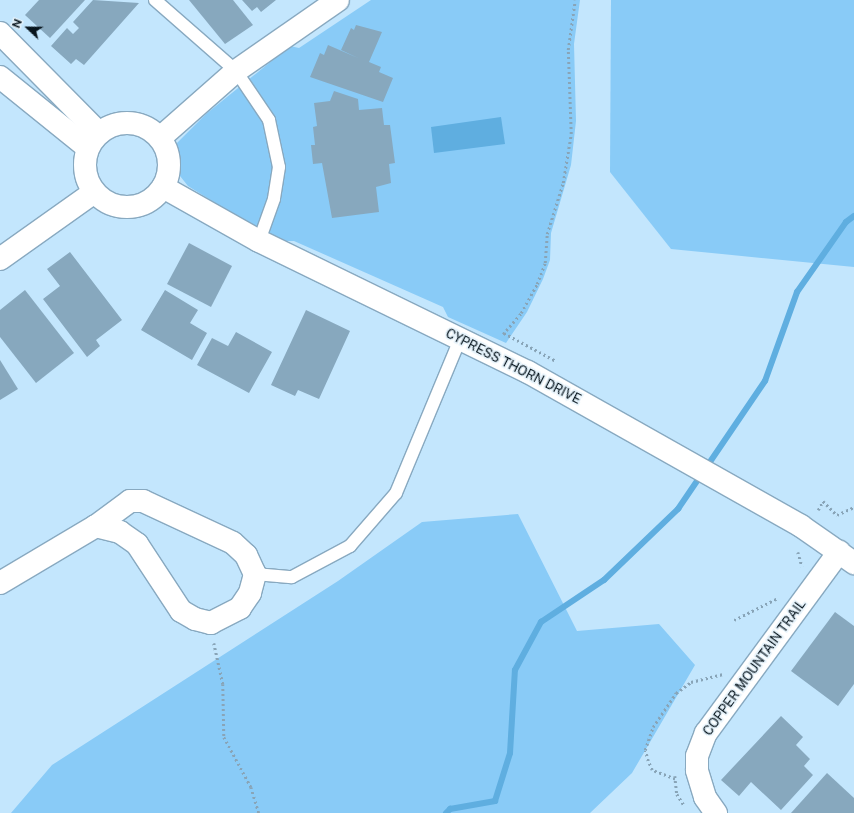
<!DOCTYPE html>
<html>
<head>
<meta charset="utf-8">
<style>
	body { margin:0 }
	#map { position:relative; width:854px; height:813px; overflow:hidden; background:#c3e6fd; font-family:"Public Sans",sans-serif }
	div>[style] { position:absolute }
	.green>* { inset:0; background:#89cbf7 }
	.water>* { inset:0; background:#5faee0 }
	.stream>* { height:6px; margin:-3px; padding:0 3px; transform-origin:3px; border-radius:3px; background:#5faee0 }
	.building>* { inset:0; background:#87a8be }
	.path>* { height:2.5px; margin-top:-1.25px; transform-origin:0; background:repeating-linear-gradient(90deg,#88a4b7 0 2px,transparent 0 5px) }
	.roads { filter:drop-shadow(1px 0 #88a9c0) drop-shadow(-1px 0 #88a9c0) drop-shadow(0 1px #88a9c0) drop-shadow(0 -1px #88a9c0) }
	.lane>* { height:12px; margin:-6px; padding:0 6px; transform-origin:6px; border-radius:6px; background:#fff }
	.street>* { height:22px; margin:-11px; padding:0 11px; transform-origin:11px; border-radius:11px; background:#fff }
	.street>.ring { margin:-11px; padding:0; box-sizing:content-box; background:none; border:22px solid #fff; border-radius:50% }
	span { translate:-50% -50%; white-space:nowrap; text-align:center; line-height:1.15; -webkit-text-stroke:3px #e2f0f9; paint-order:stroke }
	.street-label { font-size:13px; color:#08151d }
	.north { position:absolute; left:8px; top:8px; width:40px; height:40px; -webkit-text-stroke:3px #e2f0f9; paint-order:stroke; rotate:292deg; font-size:11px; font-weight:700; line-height:16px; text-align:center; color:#08151d }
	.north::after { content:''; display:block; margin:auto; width:14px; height:18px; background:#08151d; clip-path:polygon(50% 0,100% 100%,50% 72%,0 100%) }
</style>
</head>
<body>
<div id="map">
	<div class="green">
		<i style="clip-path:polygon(371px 0,580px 0,574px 44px,576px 121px,571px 165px,551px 233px,550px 260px,543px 279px,527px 312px,506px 343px,448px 317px,443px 307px,294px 241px,276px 241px,188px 186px,176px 171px,175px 145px,206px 114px,290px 46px,299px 48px)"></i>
		<i style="clip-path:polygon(611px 0,854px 0,854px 267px,671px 249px,610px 172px)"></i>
		<i style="clip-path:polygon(518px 514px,577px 631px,659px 624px,695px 665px,632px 773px,590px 813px,11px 813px,52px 765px,338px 581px,422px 522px)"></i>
	</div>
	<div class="water">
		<i style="clip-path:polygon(501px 117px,505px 144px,434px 153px,431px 127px)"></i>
	</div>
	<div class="stream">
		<i style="left:446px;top:813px;width:6px;rotate:-45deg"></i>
		<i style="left:450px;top:809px;width:46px;rotate:-10.1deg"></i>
		<i style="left:495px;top:801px;width:50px;rotate:-72.6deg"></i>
		<i style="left:510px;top:753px;width:83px;rotate:-86.6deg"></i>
		<i style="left:515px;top:670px;width:55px;rotate:-61.6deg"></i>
		<i style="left:541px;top:622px;width:76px;rotate:-33.7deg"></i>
		<i style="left:604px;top:580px;width:103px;rotate:-43.8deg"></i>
		<i style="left:678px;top:509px;width:155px;rotate:-55.8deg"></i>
		<i style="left:765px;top:381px;width:95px;rotate:-70.2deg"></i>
		<i style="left:797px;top:292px;width:85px;rotate:-55deg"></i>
		<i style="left:846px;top:222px;width:10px;rotate:-37deg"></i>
	</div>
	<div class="building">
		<i style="clip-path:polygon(39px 0,85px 0,50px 38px,25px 15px)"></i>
		<i style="clip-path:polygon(93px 0,139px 3px,84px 65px,76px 59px,71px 64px,51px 46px,67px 28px,73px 34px,79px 28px,73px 22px)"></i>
		<i style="clip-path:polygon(189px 0,233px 0,253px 25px,225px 44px)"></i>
		<i style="clip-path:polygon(242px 0,276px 0,261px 12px,257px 7px,252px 11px)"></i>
		<i style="clip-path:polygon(356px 25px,382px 32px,369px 62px,381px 67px,379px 72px,393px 78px,383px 102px,310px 77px,320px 53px,324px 55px,328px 45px,358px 58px,341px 50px,351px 28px,354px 30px)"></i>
		<i style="clip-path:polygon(334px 91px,358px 99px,359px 110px,382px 108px,384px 125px,390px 125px,395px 163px,389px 164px,391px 183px,376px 187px,379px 212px,332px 218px,322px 163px,313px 164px,311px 145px,315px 145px,313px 127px,317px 126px,314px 103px,330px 101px)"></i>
		<i style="clip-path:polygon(189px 243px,232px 266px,211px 307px,167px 284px)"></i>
		<i style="clip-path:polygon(70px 252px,122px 320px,96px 340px,100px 346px,87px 357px,43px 299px,60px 286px,47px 269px)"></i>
		<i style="clip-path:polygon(25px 290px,74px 353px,36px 383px,0 337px,0 310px)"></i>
		<i style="clip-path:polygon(165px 290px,198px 310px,190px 323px,207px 333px,192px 360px,141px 330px)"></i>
		<i style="clip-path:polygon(306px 310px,350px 331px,319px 399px,298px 390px,295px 396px,271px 385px)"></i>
		<i style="clip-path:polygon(236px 332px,272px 352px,249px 393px,197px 365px,212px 338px,228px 346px)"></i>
		<i style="clip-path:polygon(0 360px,18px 389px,0 400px)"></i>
		<i style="clip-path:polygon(835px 612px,854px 626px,854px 684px,838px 706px,791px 671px)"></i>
		<i style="clip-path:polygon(781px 716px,803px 737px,796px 745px,810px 759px,804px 766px,813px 775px,781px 810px,751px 782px,739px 796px,721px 780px)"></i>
		<i style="clip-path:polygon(827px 773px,854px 798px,854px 813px,791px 813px)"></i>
	</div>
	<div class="path">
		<i style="left:504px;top:333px;width:59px;rotate:28.3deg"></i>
		<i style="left:503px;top:334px;width:28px;rotate:-49deg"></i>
		<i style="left:521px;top:313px;width:33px;rotate:-61deg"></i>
		<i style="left:537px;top:284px;width:22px;rotate:-69deg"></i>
		<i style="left:545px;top:263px;width:29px;rotate:-86deg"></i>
		<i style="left:547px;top:234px;width:53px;rotate:-72.6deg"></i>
		<i style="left:563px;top:183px;width:50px;rotate:-80.7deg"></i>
		<i style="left:571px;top:134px;width:84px;rotate:-92deg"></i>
		<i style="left:568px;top:50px;width:50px;rotate:-82deg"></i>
		<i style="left:818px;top:510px;width:10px;rotate:-61deg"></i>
		<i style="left:823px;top:501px;width:20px;rotate:45deg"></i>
		<i style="left:837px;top:515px;width:19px;rotate:-25deg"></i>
		<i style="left:798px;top:552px;width:15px;rotate:74deg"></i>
		<i style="left:734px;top:620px;width:49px;rotate:-26.6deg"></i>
		<i style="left:214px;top:643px;width:42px;rotate:77.6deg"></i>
		<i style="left:223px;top:684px;width:53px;rotate:88.9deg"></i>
		<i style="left:224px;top:737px;width:57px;rotate:61.6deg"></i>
		<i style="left:251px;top:787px;width:27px;rotate:73deg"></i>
		<i style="left:675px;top:776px;width:18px;rotate:84deg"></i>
		<i style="left:677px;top:794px;width:13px;rotate:58deg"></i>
		<i style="left:675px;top:779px;width:25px;rotate:-159deg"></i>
		<i style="left:652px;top:770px;width:10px;rotate:-114deg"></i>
		<i style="left:648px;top:761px;width:11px;rotate:-105deg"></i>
		<i style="left:645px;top:750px;width:24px;rotate:-71deg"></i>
		<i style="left:653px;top:727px;width:41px;rotate:-55.9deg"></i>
		<i style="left:676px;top:693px;width:19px;rotate:-36deg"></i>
		<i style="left:691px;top:682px;width:32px;rotate:-14deg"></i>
	</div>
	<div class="roads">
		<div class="lane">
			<i style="left:155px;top:0;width:108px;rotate:41.2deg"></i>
			<i style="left:236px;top:71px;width:59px;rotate:56deg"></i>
			<i style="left:269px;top:120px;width:48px;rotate:78deg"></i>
			<i style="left:279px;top:167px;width:32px;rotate:99deg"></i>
			<i style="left:274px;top:199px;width:45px;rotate:109.7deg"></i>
			<i style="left:255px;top:574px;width:37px;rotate:5deg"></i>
			<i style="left:292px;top:577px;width:66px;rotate:-28.1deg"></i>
			<i style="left:350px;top:546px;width:70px;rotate:-49deg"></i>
			<i style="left:396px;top:493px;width:167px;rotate:-67.4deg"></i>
		</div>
		<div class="street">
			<i style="left:0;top:33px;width:141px;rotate:45.3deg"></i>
			<i style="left:0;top:77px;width:113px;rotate:38.9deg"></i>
			<i class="ring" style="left:85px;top:123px;width:62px;height:62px"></i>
			<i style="left:160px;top:138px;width:101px;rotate:-41.4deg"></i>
			<i style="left:236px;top:71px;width:124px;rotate:-34.8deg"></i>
			<i style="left:163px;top:187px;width:110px;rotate:29.4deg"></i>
			<i style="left:259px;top:241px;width:299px;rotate:26deg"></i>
			<i style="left:528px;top:372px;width:313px;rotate:29.4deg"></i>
			<i style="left:801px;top:526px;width:65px;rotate:34.9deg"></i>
			<i style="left:0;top:259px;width:114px;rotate:-35.4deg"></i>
			<i style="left:0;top:583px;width:112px;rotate:-30.7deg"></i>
			<i style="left:96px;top:526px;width:42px;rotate:-36.3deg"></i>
			<i style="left:130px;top:501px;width:13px"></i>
			<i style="left:143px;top:501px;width:99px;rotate:25deg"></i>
			<i style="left:233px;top:543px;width:18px;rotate:43deg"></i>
			<i style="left:246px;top:555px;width:21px;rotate:65deg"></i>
			<i style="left:255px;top:574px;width:20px;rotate:105deg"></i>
			<i style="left:250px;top:593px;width:18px;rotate:124deg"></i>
			<i style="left:240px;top:608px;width:33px;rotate:153deg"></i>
			<i style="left:211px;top:623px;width:16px;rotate:-166deg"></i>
			<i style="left:195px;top:619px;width:16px;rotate:-150deg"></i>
			<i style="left:181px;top:611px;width:80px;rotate:-123.3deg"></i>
			<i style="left:137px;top:544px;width:21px;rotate:-145deg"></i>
			<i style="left:120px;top:532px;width:25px;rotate:-166deg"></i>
			<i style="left:716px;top:813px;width:19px;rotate:-125deg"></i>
			<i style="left:705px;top:797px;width:28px;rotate:-107deg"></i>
			<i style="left:697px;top:770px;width:14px;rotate:-90deg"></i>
			<i style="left:697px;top:756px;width:25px;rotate:-69deg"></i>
			<i style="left:706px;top:733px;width:225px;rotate:-53.7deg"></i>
		</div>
	</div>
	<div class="street-label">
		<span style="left:513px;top:367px;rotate:27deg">CYPRESS THORN DRIVE</span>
		<span style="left:755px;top:668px;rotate:-54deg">COPPER MOUNTAIN TRAIL</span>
	</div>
	<div class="north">N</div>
</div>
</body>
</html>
